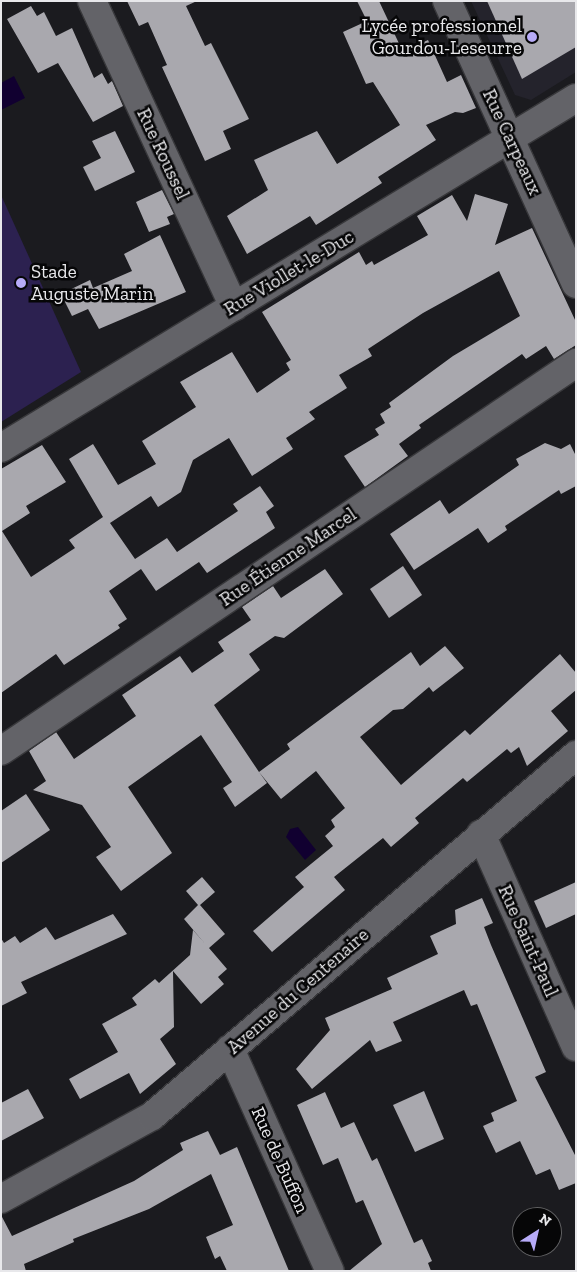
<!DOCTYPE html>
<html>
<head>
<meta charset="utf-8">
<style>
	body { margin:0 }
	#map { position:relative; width:577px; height:1272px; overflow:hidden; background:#1b1b1f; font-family:"Zilla Slab",serif }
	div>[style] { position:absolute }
	.built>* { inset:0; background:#24232c }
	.green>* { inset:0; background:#2c2150 }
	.water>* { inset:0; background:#110030 }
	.building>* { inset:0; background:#a9a8ae }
	.roads { filter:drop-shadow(1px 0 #38383b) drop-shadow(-1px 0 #38383b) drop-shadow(0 1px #38383b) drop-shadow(0 -1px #38383b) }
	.minor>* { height:28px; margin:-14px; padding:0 14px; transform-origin:14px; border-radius:14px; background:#636368 }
	.dots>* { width:14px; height:14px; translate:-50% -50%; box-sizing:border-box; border:2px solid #060607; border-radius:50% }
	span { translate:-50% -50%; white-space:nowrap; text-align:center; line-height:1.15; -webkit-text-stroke:5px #060607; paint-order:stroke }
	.poi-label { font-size:19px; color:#e8e8eb }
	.right { translate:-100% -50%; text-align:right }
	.left { translate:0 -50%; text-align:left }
	.street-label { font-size:19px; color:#e8e8eb }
	.frame { position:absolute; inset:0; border:2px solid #e8e8eb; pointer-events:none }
	.north { position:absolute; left:512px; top:1207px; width:50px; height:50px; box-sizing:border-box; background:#060607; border:1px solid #606062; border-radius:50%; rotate:35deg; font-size:14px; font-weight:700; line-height:20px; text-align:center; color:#e8e8eb }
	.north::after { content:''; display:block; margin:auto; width:18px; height:22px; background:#b7abf8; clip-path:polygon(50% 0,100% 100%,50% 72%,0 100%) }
</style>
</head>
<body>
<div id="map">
	<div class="built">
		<i style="clip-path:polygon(471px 1px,576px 1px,576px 72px,531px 100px,515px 95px)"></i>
	</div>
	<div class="green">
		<i style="clip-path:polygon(1px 195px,81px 372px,1px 422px)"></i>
	</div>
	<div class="water">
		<i style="clip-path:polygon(14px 76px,25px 98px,1px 110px,1px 83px)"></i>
		<i style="clip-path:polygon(298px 827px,316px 850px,305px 860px,286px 837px,290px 829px)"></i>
	</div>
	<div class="building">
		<i style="clip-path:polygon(127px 1px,197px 1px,186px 6px,205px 46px,211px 43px,249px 119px,223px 131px,231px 149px,205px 161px,162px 67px,167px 65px,148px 22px,139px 26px)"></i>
		<i style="clip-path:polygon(357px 1px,379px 1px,403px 52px,428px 40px,447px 82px,461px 75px,476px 108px,463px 113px,455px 112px,426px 125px,436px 140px,378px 177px,382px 183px,316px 225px,310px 216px,247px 254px,227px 216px,268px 190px,254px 160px,317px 131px,337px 164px,400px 125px,373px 82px,366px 84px,343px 32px,367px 21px)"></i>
		<i style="clip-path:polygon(487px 1px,576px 1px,576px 47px,522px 79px)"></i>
		<i style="clip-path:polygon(31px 6px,37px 16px,44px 12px,56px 36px,72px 28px,94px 78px,102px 73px,108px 84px,112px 81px,123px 106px,93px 122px,58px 63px,38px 73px,7px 19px)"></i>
		<i style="clip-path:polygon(115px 131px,135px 172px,95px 191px,83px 167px,101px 158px,92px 141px)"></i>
		<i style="clip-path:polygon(162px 190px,174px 214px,167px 217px,170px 224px,149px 232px,136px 202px)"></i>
		<i style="clip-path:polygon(475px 194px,508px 204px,495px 245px,532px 228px,576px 322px,576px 345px,554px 359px,546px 346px,526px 359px,522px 354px,419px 425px,421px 428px,399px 444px,408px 456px,365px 487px,344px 456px,379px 435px,375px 429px,385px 423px,380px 414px,391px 407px,389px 403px,453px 356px,520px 316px,499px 271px,423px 313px,368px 349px,372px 356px,339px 375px,347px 388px,309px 412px,315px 419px,286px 438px,293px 449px,252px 476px,229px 438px,193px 460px,181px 492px,158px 507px,151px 496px,110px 523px,135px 559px,167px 538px,177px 552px,238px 511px,233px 504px,260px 486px,274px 506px,266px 512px,275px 528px,207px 573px,199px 562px,156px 591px,141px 569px,109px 591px,127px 619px,118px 625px,120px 628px,64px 665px,56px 654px,1px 693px,1px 469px,42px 445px,66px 482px,26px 506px,30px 513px,2px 531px,31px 577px,75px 548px,69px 540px,103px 517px,69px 459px,93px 444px,118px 485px,156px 464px,142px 441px,196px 407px,180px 382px,232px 352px,257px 393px,290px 370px,286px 363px,291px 360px,262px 312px,359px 252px,366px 265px,372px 261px,374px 265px,428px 235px,417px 216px,452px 195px,467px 221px)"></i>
		<i style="clip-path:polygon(160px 235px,186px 292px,99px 329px,88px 309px,72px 316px,61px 294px,90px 280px,93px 288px,132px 271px,124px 254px)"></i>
		<i style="clip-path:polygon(545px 443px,561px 449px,570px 444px,576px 456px,576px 486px,561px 494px,559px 490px,505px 526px,507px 530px,488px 543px,478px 528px,414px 570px,390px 534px,440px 500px,449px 514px,519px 465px,516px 459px)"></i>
		<i style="clip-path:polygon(403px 566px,422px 595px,389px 618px,370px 589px)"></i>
		<i style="clip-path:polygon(325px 569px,343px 594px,284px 638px,275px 636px,249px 654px,260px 670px,214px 705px,259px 772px,290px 749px,287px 744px,411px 652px,420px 666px,445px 646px,464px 668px,433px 692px,429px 687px,403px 709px,393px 710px,360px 737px,401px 785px,465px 730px,470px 735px,560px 654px,576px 673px,576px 690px,551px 711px,568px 731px,527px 766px,519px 747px,511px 753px,507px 749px,467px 782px,463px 778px,415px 818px,419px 823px,391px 847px,383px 838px,334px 877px,345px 890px,272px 952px,253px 931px,304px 887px,295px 877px,333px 846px,325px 836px,335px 827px,331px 820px,345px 808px,316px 771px,281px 799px,259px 772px,267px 783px,235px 807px,223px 788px,232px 782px,201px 735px,128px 787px,172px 853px,121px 891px,96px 857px,111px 847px,82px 805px,33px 790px,46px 781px,29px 751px,56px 732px,74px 759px,136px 716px,122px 695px,180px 656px,192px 673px,224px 651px,218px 642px,251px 620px,242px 607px,273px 586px,281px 598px)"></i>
		<i style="clip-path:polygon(26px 794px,50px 830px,1px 863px,1px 811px)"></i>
		<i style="clip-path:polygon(202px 877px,215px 892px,200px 905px,225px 934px,209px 948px,227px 969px,218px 977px,224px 984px,201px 1004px,173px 971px,174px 1027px,160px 1039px,176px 1064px,140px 1094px,129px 1073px,80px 1099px,69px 1079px,118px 1052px,102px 1024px,137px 1005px,132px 998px,155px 979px,159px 983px,190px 955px,193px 930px,206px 945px,184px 919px,198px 905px,186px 891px)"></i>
		<i style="clip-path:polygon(576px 882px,576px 914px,546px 928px,534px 901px)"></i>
		<i style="clip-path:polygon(482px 898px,493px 923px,484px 927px,491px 945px,546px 1072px,535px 1077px,576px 1157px,576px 1183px,559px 1190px,550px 1169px,536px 1175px,520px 1141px,496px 1153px,483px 1126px,494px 1121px,491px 1113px,517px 1101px,477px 1004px,471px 1006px,464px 990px,393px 1022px,402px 1041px,376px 1052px,370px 1040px,312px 1089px,296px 1069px,330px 1030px,325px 1018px,392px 989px,387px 978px,438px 954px,430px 936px,456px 924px,455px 910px)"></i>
		<i style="clip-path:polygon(113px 914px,127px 934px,21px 982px,27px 993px,1px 1006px,1px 938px,4px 943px,15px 936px,20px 943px,46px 927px,55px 940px)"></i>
		<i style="clip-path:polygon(28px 1089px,44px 1118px,1px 1141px,1px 1103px)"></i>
		<i style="clip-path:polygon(424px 1091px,444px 1139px,415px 1152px,393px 1105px)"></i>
		<i style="clip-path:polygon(325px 1092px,341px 1128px,354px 1122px,372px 1161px,377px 1158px,414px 1243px,422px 1239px,432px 1261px,428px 1263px,431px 1271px,349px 1271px,382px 1244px,363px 1200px,356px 1203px,338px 1158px,323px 1165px,297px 1105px)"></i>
		<i style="clip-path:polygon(208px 1131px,220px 1155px,237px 1147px,289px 1271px,227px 1271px,220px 1256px,215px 1259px,206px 1237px,233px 1225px,211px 1174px,149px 1209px,73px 1239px,74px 1242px,24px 1264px,26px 1271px,1px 1271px,1px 1215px,12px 1236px,134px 1181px,183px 1150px,180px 1143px)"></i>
	</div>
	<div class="roads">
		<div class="minor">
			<i style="left:92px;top:1px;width:337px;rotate:65.1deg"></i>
			<i style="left:447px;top:1px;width:311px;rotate:65.5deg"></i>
			<i style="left:1px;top:448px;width:673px;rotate:-31.33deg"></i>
			<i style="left:1px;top:751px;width:694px;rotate:-34.01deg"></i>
			<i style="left:481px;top:834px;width:233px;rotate:66deg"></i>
			<i style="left:230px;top:1049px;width:243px;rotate:65.8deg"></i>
			<i style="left:1px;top:1199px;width:172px;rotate:-28.8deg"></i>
			<i style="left:152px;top:1116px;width:557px;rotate:-40.41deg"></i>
		</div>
	</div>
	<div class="dots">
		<i style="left:532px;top:37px;background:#b7abf8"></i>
		<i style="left:21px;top:283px;background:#b7abf8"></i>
	</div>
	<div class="poi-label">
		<span class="right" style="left:522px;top:37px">Lycée professionnel<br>Gourdou-Leseurre</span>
		<span class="left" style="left:31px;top:283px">Stade<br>Auguste Marin</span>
	</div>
	<div class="street-label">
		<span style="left:512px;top:142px;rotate:65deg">Rue Carpeaux</span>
		<span style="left:163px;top:154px;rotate:65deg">Rue Roussel</span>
		<span style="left:289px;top:273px;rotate:-31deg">Rue Viollet-le-Duc</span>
		<span style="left:288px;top:557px;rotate:-34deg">Rue Étienne Marcel</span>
		<span style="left:528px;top:941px;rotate:66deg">Rue Saint-Paul</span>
		<span style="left:298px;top:991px;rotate:-41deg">Avenue du Centenaire</span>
		<span style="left:280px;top:1160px;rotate:66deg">Rue de Buffon</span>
	</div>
	<div class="frame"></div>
	<div class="north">N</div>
</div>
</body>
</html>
